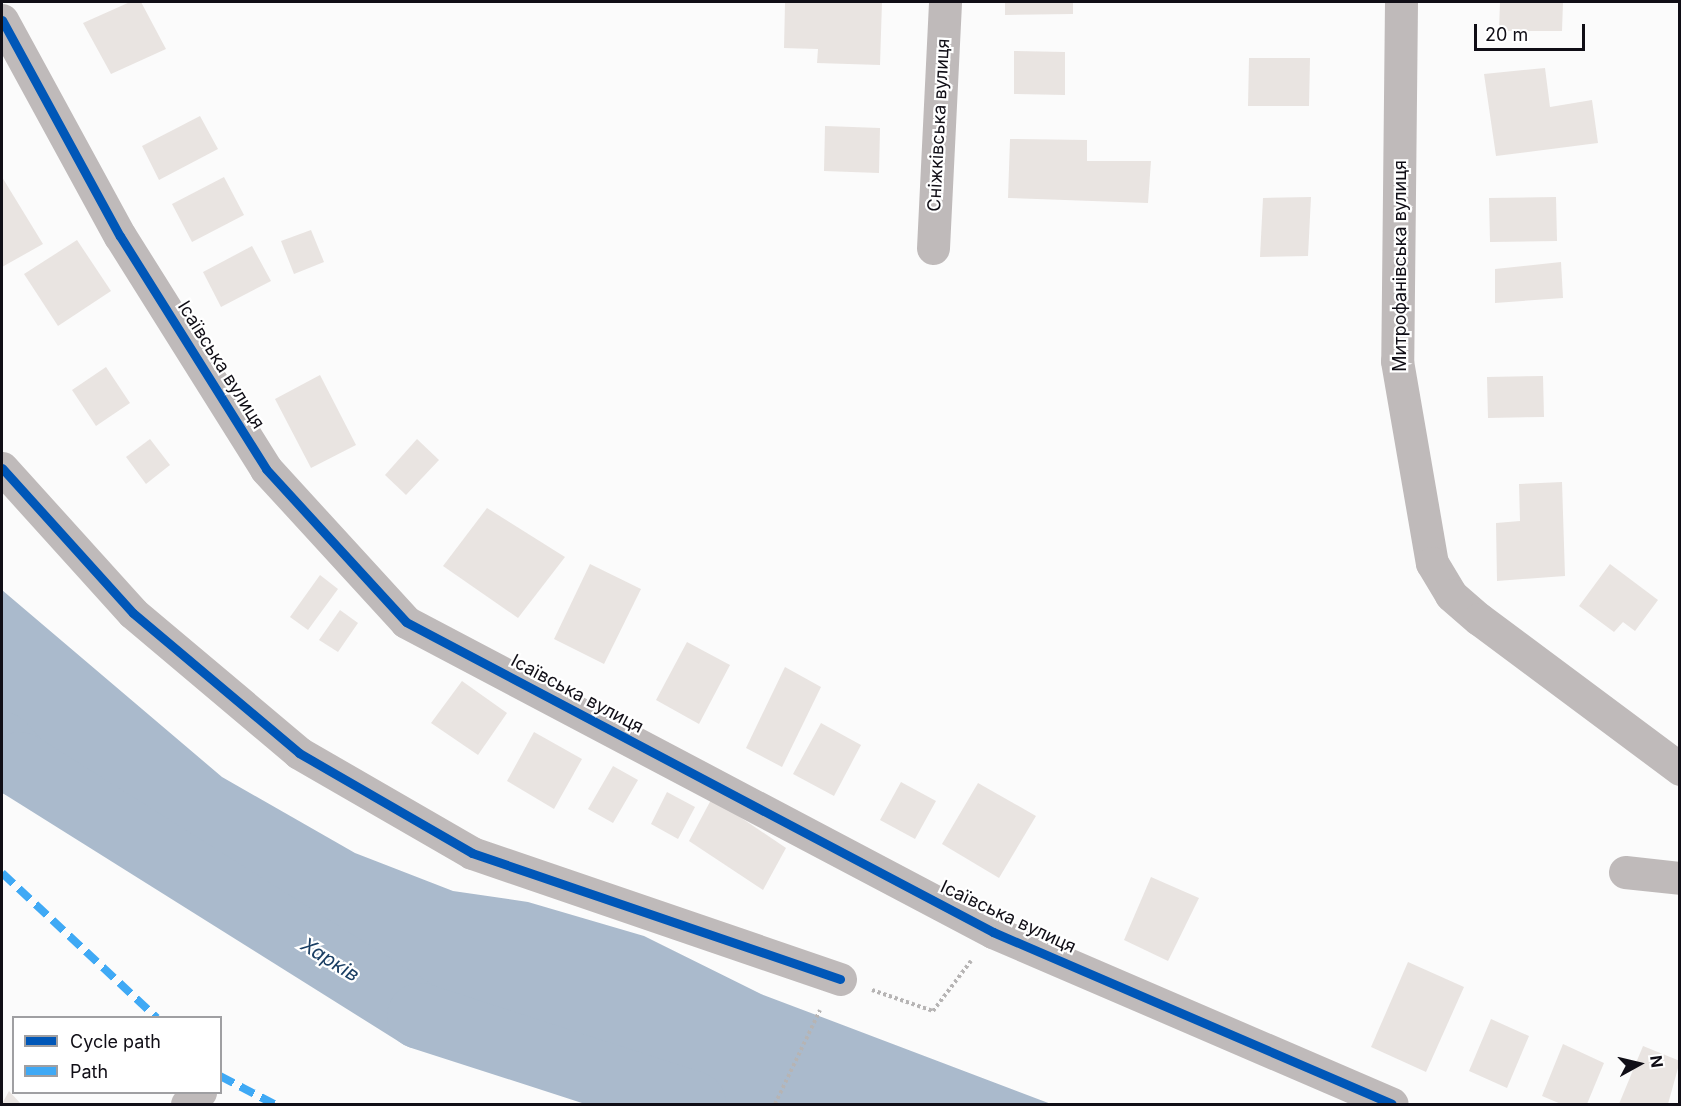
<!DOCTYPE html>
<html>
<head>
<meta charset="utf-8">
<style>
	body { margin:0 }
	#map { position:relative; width:1681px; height:1106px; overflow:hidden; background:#fbfbfb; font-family:Inter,sans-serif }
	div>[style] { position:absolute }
	.water>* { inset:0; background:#aabacc }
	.river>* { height:66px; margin:-33px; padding:0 33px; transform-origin:33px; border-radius:33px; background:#aabacc }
	.building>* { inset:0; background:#e9e4e1 }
	.path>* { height:4px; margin-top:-2px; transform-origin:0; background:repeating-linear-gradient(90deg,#b6b4b4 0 3px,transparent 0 6px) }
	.street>* { height:33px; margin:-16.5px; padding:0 16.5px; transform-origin:16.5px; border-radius:16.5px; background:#bfbaba }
	.quiet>* { height:8px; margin-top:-4px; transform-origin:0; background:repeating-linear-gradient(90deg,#3fa9f5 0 15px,transparent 0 23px) }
	.cycleway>* { height:9px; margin:-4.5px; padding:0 4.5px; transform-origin:4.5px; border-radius:4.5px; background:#0057b8 }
	span { translate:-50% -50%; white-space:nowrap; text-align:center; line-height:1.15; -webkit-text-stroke:4.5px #fff; paint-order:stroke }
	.street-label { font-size:18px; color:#100e16 }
	.water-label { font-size:20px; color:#1b3f64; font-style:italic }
	.frame { position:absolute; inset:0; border:3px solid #100e16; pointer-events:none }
	.legend { position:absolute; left:12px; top:1016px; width:210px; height:78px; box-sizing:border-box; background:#fff; border:2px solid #9f9fa2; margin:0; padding:8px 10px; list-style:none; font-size:18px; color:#100e16 }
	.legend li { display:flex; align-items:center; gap:12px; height:30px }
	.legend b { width:30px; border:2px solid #9f9fa2 }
	.north { position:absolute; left:1609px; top:1034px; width:60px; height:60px; -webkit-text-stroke:4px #fff; paint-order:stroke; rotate:82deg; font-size:16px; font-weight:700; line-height:24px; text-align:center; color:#100e16 }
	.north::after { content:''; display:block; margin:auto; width:21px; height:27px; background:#100e16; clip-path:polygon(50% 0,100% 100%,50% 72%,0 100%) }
	.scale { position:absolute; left:1474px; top:24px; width:111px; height:27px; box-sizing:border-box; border:3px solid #100e16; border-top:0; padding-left:8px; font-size:18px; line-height:21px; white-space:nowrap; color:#100e16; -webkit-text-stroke:4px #fff; paint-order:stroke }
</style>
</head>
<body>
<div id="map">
	<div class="water">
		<i style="clip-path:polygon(2px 590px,222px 777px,355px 853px,453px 891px,528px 902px,644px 936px,761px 994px,1051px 1104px,667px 1104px,526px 1034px,342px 958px,68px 793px,2px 723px)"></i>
	</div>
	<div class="river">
		<i style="left:2px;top:745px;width:27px;rotate:48deg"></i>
		<i style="left:20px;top:765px;width:472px;rotate:32.1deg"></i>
		<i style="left:420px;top:1016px;width:287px;rotate:17.9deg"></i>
	</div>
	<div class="building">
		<i style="clip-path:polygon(130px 2px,141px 2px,166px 49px,111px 74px,83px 23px)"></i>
		<i style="clip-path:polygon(882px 2px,880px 65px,817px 63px,818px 49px,784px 48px,785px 3px)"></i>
		<i style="clip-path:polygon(1005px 2px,1073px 2px,1073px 14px,1005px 15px)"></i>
		<i style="clip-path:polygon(1500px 2px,1563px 2px,1562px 31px,1499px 31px)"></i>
		<i style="clip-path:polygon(1014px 51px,1065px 52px,1065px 95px,1014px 94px)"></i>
		<i style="clip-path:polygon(1249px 58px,1310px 58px,1309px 106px,1248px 106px)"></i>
		<i style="clip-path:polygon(1545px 68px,1550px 107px,1592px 100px,1598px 143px,1496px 156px,1484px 74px)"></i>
		<i style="clip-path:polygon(200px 116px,218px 149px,159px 180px,142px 146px)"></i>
		<i style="clip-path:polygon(825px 126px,880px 128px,879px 173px,824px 171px)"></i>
		<i style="clip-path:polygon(1010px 139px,1087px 140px,1087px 161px,1151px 161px,1148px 203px,1008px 198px)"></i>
		<i style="clip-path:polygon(2px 177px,43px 244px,2px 267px)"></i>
		<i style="clip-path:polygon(224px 177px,244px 215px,192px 242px,172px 204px)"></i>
		<i style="clip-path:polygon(1311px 197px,1308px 256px,1260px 257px,1263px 198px)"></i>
		<i style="clip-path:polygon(1556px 197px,1557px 241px,1490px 242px,1489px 198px)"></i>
		<i style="clip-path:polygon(311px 230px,324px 262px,294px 274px,281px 241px)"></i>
		<i style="clip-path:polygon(77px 240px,111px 291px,58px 326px,24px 274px)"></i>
		<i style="clip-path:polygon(252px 246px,271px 281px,221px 307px,203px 272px)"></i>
		<i style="clip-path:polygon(1561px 262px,1563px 298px,1495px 303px,1495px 269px)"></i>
		<i style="clip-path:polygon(106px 367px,130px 403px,96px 426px,72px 390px)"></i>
		<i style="clip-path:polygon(320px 375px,356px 445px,311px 468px,275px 399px)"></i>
		<i style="clip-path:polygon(1543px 376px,1544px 417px,1488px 418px,1487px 377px)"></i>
		<i style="clip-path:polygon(150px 439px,170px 465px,146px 484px,126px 457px)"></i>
		<i style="clip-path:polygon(417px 439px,439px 460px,406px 495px,385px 475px)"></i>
		<i style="clip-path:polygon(1562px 482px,1565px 576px,1497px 581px,1496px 523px,1520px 521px,1519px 484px)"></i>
		<i style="clip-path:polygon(487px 508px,565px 557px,518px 618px,443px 566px)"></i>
		<i style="clip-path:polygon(590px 564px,641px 589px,604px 664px,554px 639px)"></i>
		<i style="clip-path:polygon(1610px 564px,1658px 600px,1635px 631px,1623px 622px,1614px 632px,1579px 606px)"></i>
		<i style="clip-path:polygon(320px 575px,338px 589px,308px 630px,290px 617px)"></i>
		<i style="clip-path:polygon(340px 610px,358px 623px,338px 652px,319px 640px)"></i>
		<i style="clip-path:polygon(687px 642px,730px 665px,699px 724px,656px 700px)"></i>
		<i style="clip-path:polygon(785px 667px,821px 687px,782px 767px,746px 748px)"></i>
		<i style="clip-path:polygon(462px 681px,507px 713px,478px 755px,431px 723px)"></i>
		<i style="clip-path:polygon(821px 723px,861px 745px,834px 796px,793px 774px)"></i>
		<i style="clip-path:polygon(534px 732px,582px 759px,554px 809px,507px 781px)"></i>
		<i style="clip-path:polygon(613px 766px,638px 780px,613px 823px,588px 809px)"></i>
		<i style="clip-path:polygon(901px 782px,936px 801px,915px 839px,880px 820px)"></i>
		<i style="clip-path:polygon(978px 783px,1036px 816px,999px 878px,942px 844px)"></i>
		<i style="clip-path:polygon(667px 792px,695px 807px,678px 839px,651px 824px)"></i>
		<i style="clip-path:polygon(712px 798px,786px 848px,763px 890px,689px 841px)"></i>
		<i style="clip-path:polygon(1151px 877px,1199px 898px,1168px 961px,1124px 940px)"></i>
		<i style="clip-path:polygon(1408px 962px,1464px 987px,1426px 1072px,1371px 1047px)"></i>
		<i style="clip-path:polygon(1491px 1019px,1529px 1036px,1507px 1088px,1469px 1071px)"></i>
		<i style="clip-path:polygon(1563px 1044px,1604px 1063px,1587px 1104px,1561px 1104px,1542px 1096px)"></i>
		<i style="clip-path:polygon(1643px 1046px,1680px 1061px,1668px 1104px,1619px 1104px)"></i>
		<i style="clip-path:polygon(9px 1091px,21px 1104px,2px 1104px)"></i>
	</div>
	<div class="path">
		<i style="left:872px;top:990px;width:65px;rotate:19deg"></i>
		<i style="left:933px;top:1011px;width:63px;rotate:-52.8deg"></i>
		<i style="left:775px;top:1104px;width:104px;rotate:-64.4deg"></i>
	</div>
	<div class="street">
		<i style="left:1401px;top:2px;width:359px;rotate:90.6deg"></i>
		<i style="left:1397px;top:361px;width:205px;rotate:80.2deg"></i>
		<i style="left:1432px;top:563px;width:37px;rotate:59deg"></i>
		<i style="left:1451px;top:595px;width:37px;rotate:41deg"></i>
		<i style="left:1479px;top:619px;width:251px;rotate:36.7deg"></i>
		<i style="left:2px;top:20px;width:246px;rotate:61.4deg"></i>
		<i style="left:120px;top:236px;width:275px;rotate:57.9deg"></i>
		<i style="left:266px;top:469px;width:207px;rotate:47.5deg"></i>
		<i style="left:406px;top:622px;width:664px;rotate:27.84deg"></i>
		<i style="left:993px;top:932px;width:434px;rotate:23.3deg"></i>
		<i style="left:933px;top:248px;width:246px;rotate:-87.2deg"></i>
		<i style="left:2px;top:468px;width:195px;rotate:47.9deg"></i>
		<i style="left:133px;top:613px;width:217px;rotate:40.1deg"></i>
		<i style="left:299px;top:753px;width:200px;rotate:30deg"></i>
		<i style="left:472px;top:853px;width:389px;rotate:18.9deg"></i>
		<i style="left:1625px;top:872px;width:55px;rotate:6.2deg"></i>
		<i style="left:187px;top:1104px;width:18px;rotate:-43deg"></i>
	</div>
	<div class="quiet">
		<i style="left:2px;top:873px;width:212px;rotate:43.1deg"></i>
		<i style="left:220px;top:1076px;width:61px;rotate:27.4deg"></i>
	</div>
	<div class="cycleway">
		<i style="left:2px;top:20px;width:246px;rotate:61.4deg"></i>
		<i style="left:120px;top:236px;width:275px;rotate:57.9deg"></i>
		<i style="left:266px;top:469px;width:207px;rotate:47.5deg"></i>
		<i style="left:406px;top:622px;width:664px;rotate:27.84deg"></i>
		<i style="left:993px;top:932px;width:434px;rotate:23.3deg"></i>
		<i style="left:2px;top:468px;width:195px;rotate:47.9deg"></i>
		<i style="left:133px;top:613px;width:217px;rotate:40.1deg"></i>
		<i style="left:299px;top:753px;width:200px;rotate:30deg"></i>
		<i style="left:472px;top:853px;width:389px;rotate:18.9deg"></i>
	</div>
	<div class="street-label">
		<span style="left:939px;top:125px;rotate:-87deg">Сніжківська вулиця</span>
		<span style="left:1400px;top:266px;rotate:-90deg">Митрофанівська вулиця</span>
		<span style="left:221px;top:365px;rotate:58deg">Ісаївська вулиця</span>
		<span style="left:577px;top:694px;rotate:28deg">Ісаївська вулиця</span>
		<span style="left:1008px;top:917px;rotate:25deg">Ісаївська вулиця</span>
	</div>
	<div class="water-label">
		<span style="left:330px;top:960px;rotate:32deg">Харків</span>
	</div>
	<div class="frame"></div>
	<ul class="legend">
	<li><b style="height:8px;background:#0057b8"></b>Cycle path</li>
	<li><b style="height:8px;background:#3fa9f5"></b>Path</li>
	</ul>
	<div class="north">N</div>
	<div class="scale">20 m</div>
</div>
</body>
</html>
